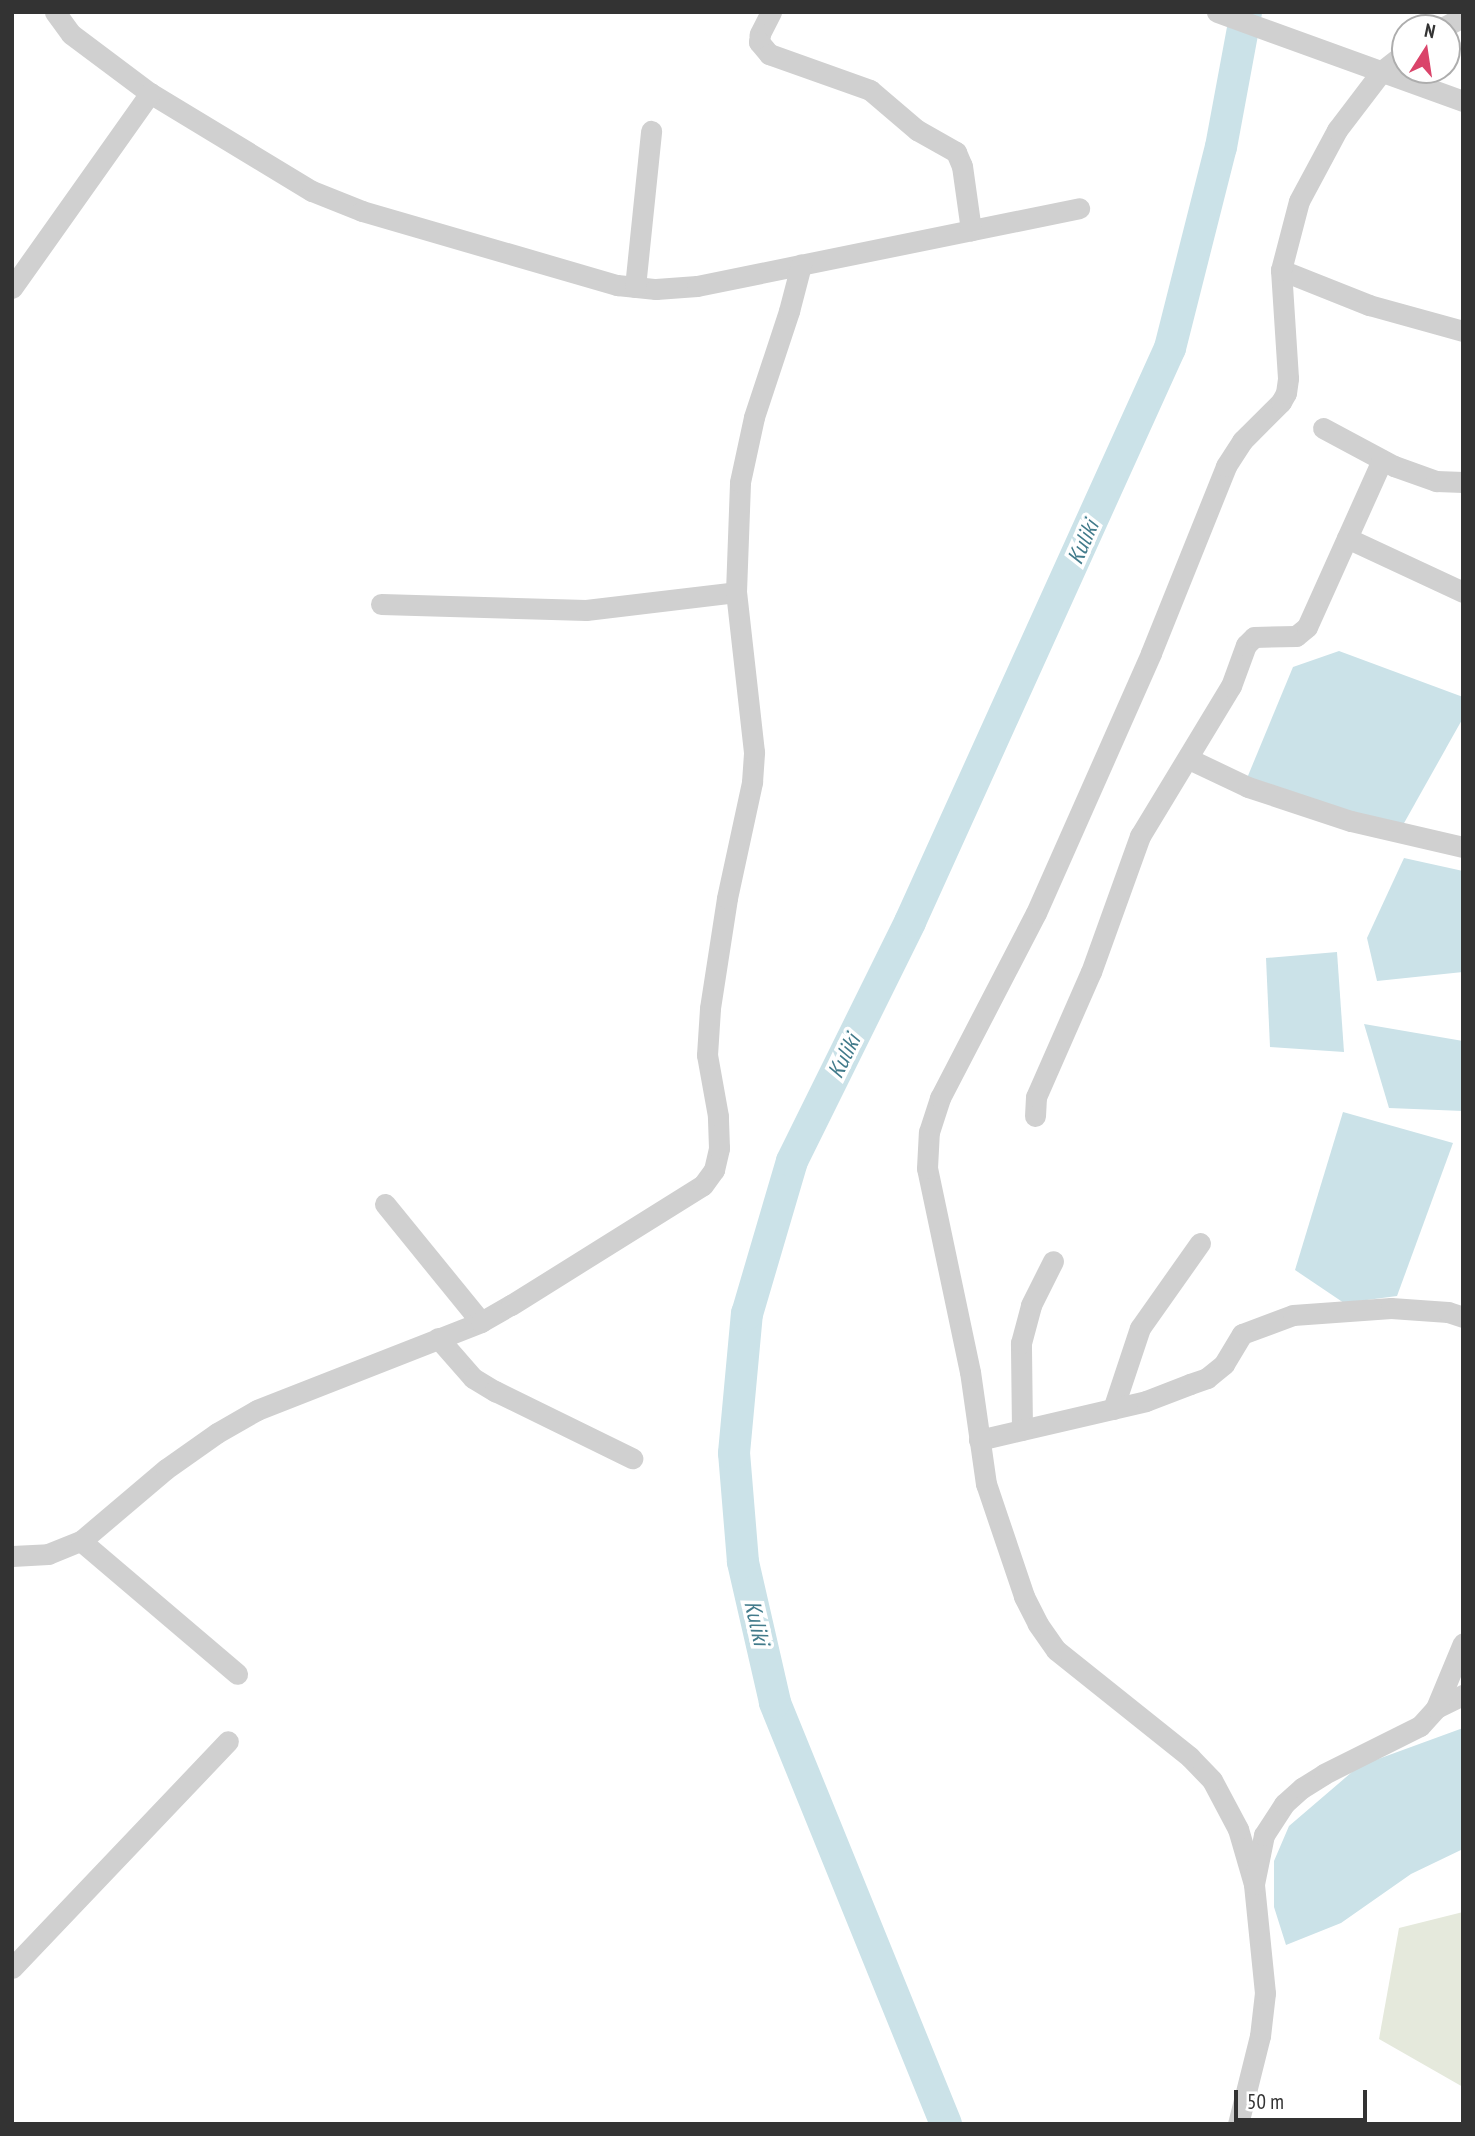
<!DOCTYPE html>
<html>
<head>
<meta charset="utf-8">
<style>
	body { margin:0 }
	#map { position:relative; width:1475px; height:2136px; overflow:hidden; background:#fff; font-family:"PT Sans Narrow",sans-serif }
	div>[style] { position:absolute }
	.green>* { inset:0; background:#e5e9dc }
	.water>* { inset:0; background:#cbe2e8 }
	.river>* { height:32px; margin:-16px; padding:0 16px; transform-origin:16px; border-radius:16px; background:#cbe2e8 }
	.minor>* { height:21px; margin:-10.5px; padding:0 10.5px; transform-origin:10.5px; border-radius:10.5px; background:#d0d0d0 }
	span { translate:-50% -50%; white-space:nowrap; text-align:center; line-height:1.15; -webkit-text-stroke:7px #fff; paint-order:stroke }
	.water-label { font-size:23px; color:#427b8b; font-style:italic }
	.frame { position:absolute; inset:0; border:14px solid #333; pointer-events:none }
	.north { position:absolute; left:1391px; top:14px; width:70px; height:70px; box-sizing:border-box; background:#fff; border:2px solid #adadad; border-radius:50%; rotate:12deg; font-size:19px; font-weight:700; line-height:28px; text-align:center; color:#333 }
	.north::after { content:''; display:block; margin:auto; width:24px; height:32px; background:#da446a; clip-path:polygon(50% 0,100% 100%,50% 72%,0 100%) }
	.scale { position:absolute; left:1234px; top:2090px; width:133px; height:32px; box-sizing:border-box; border:4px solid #333; border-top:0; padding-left:9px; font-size:21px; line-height:24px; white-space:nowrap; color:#333; -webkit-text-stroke:5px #fff; paint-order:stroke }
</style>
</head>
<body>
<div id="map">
	<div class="green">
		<i style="clip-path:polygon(1463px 1912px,1463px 2087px,1379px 2039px,1399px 1928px)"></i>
	</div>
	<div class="water">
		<i style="clip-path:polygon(1339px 651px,1463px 697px,1463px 718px,1399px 832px,1245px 783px,1293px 667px)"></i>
		<i style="clip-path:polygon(1404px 858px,1463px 871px,1463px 972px,1377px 981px,1367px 938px)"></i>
		<i style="clip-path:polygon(1337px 952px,1344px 1052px,1270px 1047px,1266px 958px)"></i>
		<i style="clip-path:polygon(1364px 1024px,1463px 1041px,1463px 1111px,1389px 1108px)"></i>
		<i style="clip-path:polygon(1343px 1112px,1453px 1143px,1397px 1296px,1344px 1303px,1295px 1270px)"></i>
		<i style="clip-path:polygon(1463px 1728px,1463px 1849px,1411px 1874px,1341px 1923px,1286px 1945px,1274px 1907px,1274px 1861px,1289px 1826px,1359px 1766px)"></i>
	</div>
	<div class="river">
		<i style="left:946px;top:2124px;width:455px;rotate:-112.1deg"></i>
		<i style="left:775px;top:1702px;width:144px;rotate:-102.9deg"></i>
		<i style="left:743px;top:1562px;width:109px;rotate:-94.7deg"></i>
		<i style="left:734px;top:1453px;width:140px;rotate:-84.7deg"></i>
		<i style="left:747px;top:1314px;width:159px;rotate:-73.6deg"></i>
		<i style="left:792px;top:1161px;width:267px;rotate:-63.7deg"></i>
		<i style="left:910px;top:922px;width:630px;rotate:-65.63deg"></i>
		<i style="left:1170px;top:348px;width:207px;rotate:-75.8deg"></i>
		<i style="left:1221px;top:147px;width:137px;rotate:-79.5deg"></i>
	</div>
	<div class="minor">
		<i style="left:55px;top:12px;width:27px;rotate:54deg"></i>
		<i style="left:71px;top:34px;width:99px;rotate:36.8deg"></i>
		<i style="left:150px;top:93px;width:189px;rotate:31.2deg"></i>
		<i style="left:312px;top:191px;width:54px;rotate:21.8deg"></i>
		<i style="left:362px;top:211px;width:266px;rotate:16.2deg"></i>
		<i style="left:617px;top:285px;width:39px;rotate:6deg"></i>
		<i style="left:656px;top:289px;width:41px;rotate:-4.2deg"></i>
		<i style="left:697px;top:286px;width:390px;rotate:-11.5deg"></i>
		<i style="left:771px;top:12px;width:25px;rotate:117deg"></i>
		<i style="left:760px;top:34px;width:8px;rotate:97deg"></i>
		<i style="left:759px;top:42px;width:16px;rotate:50deg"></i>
		<i style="left:769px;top:54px;width:107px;rotate:19.6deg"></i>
		<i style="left:870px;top:90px;width:62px;rotate:40.4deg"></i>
		<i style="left:917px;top:130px;width:45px;rotate:29.4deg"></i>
		<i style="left:956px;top:152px;width:15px;rotate:67deg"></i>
		<i style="left:962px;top:166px;width:65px;rotate:82deg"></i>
		<i style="left:1217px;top:12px;width:262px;rotate:19.9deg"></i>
		<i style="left:1442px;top:28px;width:24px;rotate:-28deg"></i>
		<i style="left:1281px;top:270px;width:95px;rotate:21.7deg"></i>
		<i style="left:1369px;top:305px;width:98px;rotate:15.5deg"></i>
		<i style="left:635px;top:287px;width:157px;rotate:-84.1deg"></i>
		<i style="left:12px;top:288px;width:239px;rotate:-54.7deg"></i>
		<i style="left:1323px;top:428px;width:81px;rotate:28.2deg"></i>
		<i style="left:1394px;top:466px;width:45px;rotate:19.7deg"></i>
		<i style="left:1436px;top:481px;width:27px;rotate:2deg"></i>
		<i style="left:1347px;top:538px;width:128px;rotate:25deg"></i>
		<i style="left:381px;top:604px;width:205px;rotate:1.7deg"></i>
		<i style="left:586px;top:610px;width:151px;rotate:-6.8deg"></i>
		<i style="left:1189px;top:759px;width:65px;rotate:25.4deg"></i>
		<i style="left:1248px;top:787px;width:108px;rotate:18.3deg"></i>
		<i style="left:1351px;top:821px;width:115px;rotate:13.1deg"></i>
		<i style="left:1035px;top:1116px;width:19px;rotate:-87deg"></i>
		<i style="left:1036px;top:1097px;width:137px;rotate:-66.3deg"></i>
		<i style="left:1091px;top:972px;width:145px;rotate:-70.2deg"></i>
		<i style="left:1140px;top:836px;width:175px;rotate:-58.8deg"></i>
		<i style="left:1231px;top:686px;width:44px;rotate:-69.9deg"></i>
		<i style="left:1246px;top:645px;width:11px;rotate:-45deg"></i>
		<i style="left:1254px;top:637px;width:42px;rotate:-1.4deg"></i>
		<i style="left:1296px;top:636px;width:14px;rotate:-39deg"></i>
		<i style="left:1307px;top:627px;width:183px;rotate:-65.8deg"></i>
		<i style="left:385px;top:1204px;width:152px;rotate:50.9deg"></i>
		<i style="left:438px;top:1338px;width:53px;rotate:48.8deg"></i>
		<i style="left:473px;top:1378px;width:26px;rotate:31deg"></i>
		<i style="left:495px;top:1391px;width:153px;rotate:26.1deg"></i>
		<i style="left:1113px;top:1409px;width:85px;rotate:-71.6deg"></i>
		<i style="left:1140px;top:1328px;width:104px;rotate:-54.8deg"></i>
		<i style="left:1022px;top:1430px;width:87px;rotate:-90.7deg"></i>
		<i style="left:1021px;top:1343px;width:39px;rotate:-75deg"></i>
		<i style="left:1031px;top:1305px;width:49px;rotate:-63.4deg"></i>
		<i style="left:979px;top:1440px;width:171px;rotate:-13.1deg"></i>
		<i style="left:1146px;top:1401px;width:47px;rotate:-21.1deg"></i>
		<i style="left:1190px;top:1384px;width:18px;rotate:-19deg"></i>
		<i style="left:1207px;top:1378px;width:22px;rotate:-39deg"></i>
		<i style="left:1224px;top:1364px;width:35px;rotate:-59deg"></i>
		<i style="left:1242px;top:1334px;width:54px;rotate:-20.4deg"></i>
		<i style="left:1293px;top:1315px;width:98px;rotate:-4.1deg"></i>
		<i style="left:1391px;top:1308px;width:57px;rotate:4deg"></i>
		<i style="left:1448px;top:1312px;width:16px;rotate:18deg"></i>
		<i style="left:81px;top:1541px;width:205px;rotate:40.4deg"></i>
		<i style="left:12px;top:1556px;width:36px;rotate:-3deg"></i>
		<i style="left:48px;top:1554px;width:35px;rotate:-22deg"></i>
		<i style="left:81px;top:1541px;width:111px;rotate:-40.3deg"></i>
		<i style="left:166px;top:1469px;width:62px;rotate:-35.2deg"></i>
		<i style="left:217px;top:1433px;width:46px;rotate:-29.9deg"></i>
		<i style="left:257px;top:1410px;width:241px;rotate:-21.4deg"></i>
		<i style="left:481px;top:1322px;width:34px;rotate:-30deg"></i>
		<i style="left:511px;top:1305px;width:226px;rotate:-32deg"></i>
		<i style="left:703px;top:1185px;width:19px;rotate:-54deg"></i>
		<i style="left:714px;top:1170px;width:23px;rotate:-77deg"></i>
		<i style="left:719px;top:1148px;width:32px;rotate:-92deg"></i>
		<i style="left:718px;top:1116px;width:62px;rotate:-100.2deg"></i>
		<i style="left:707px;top:1055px;width:47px;rotate:-86.3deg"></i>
		<i style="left:710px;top:1008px;width:111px;rotate:-81.2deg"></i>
		<i style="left:727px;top:898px;width:119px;rotate:-77.8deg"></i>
		<i style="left:752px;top:782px;width:30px;rotate:-86deg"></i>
		<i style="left:754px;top:752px;width:161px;rotate:-96.4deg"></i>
		<i style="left:736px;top:592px;width:110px;rotate:-87.9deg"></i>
		<i style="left:740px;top:482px;width:66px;rotate:-77.8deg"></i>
		<i style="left:754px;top:417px;width:112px;rotate:-71.7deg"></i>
		<i style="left:789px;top:311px;width:48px;rotate:-75.4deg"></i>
		<i style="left:1436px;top:1708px;width:30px;rotate:-26deg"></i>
		<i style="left:1254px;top:1884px;width:57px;rotate:-106.2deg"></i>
		<i style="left:1238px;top:1829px;width:55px;rotate:-118deg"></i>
		<i style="left:1212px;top:1780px;width:32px;rotate:-134deg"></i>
		<i style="left:1190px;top:1757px;width:171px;rotate:-141.4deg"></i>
		<i style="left:1056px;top:1650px;width:32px;rotate:-125deg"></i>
		<i style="left:1038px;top:1624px;width:31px;rotate:-117deg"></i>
		<i style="left:1024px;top:1596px;width:118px;rotate:-108.7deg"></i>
		<i style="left:986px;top:1484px;width:113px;rotate:-98.1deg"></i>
		<i style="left:970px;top:1372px;width:208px;rotate:-101.9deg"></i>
		<i style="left:927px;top:1168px;width:36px;rotate:-87deg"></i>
		<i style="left:929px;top:1132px;width:36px;rotate:-72deg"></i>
		<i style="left:940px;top:1098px;width:208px;rotate:-62.6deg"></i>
		<i style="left:1036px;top:913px;width:284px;rotate:-66.1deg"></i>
		<i style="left:1151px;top:653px;width:201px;rotate:-68.1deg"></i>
		<i style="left:1226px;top:466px;width:30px;rotate:-57deg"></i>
		<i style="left:1242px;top:441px;width:55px;rotate:-45deg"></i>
		<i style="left:1281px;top:402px;width:10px;rotate:-61deg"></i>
		<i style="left:1286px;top:393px;width:15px;rotate:-82deg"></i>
		<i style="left:1288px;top:378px;width:108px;rotate:-93.7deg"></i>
		<i style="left:1281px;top:270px;width:71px;rotate:-75.4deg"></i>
		<i style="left:1299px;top:201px;width:81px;rotate:-61.8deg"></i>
		<i style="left:1337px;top:130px;width:74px;rotate:-52.7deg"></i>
		<i style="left:1382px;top:71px;width:29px;rotate:-38deg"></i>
		<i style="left:12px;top:1968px;width:313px;rotate:-46.4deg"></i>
		<i style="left:1238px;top:2124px;width:91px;rotate:-76deg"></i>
		<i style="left:1260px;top:2036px;width:43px;rotate:-83.4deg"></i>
		<i style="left:1265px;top:1993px;width:110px;rotate:-95.8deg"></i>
		<i style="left:1254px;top:1884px;width:50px;rotate:-78.5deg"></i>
		<i style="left:1264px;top:1835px;width:37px;rotate:-57deg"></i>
		<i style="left:1284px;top:1804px;width:24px;rotate:-42deg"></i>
		<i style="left:1302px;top:1788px;width:26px;rotate:-32deg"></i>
		<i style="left:1324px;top:1774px;width:107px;rotate:-26.6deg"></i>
		<i style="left:1420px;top:1726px;width:24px;rotate:-48deg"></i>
		<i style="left:1436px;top:1708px;width:70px;rotate:-67.4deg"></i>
	</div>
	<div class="water-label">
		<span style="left:1083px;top:542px;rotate:-66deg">Kuliki</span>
		<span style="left:844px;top:1056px;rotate:-64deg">Kuliki</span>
		<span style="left:757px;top:1623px;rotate:77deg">Kuliki</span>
	</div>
	<div class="frame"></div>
	<div class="north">N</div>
	<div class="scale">50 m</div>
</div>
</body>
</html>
